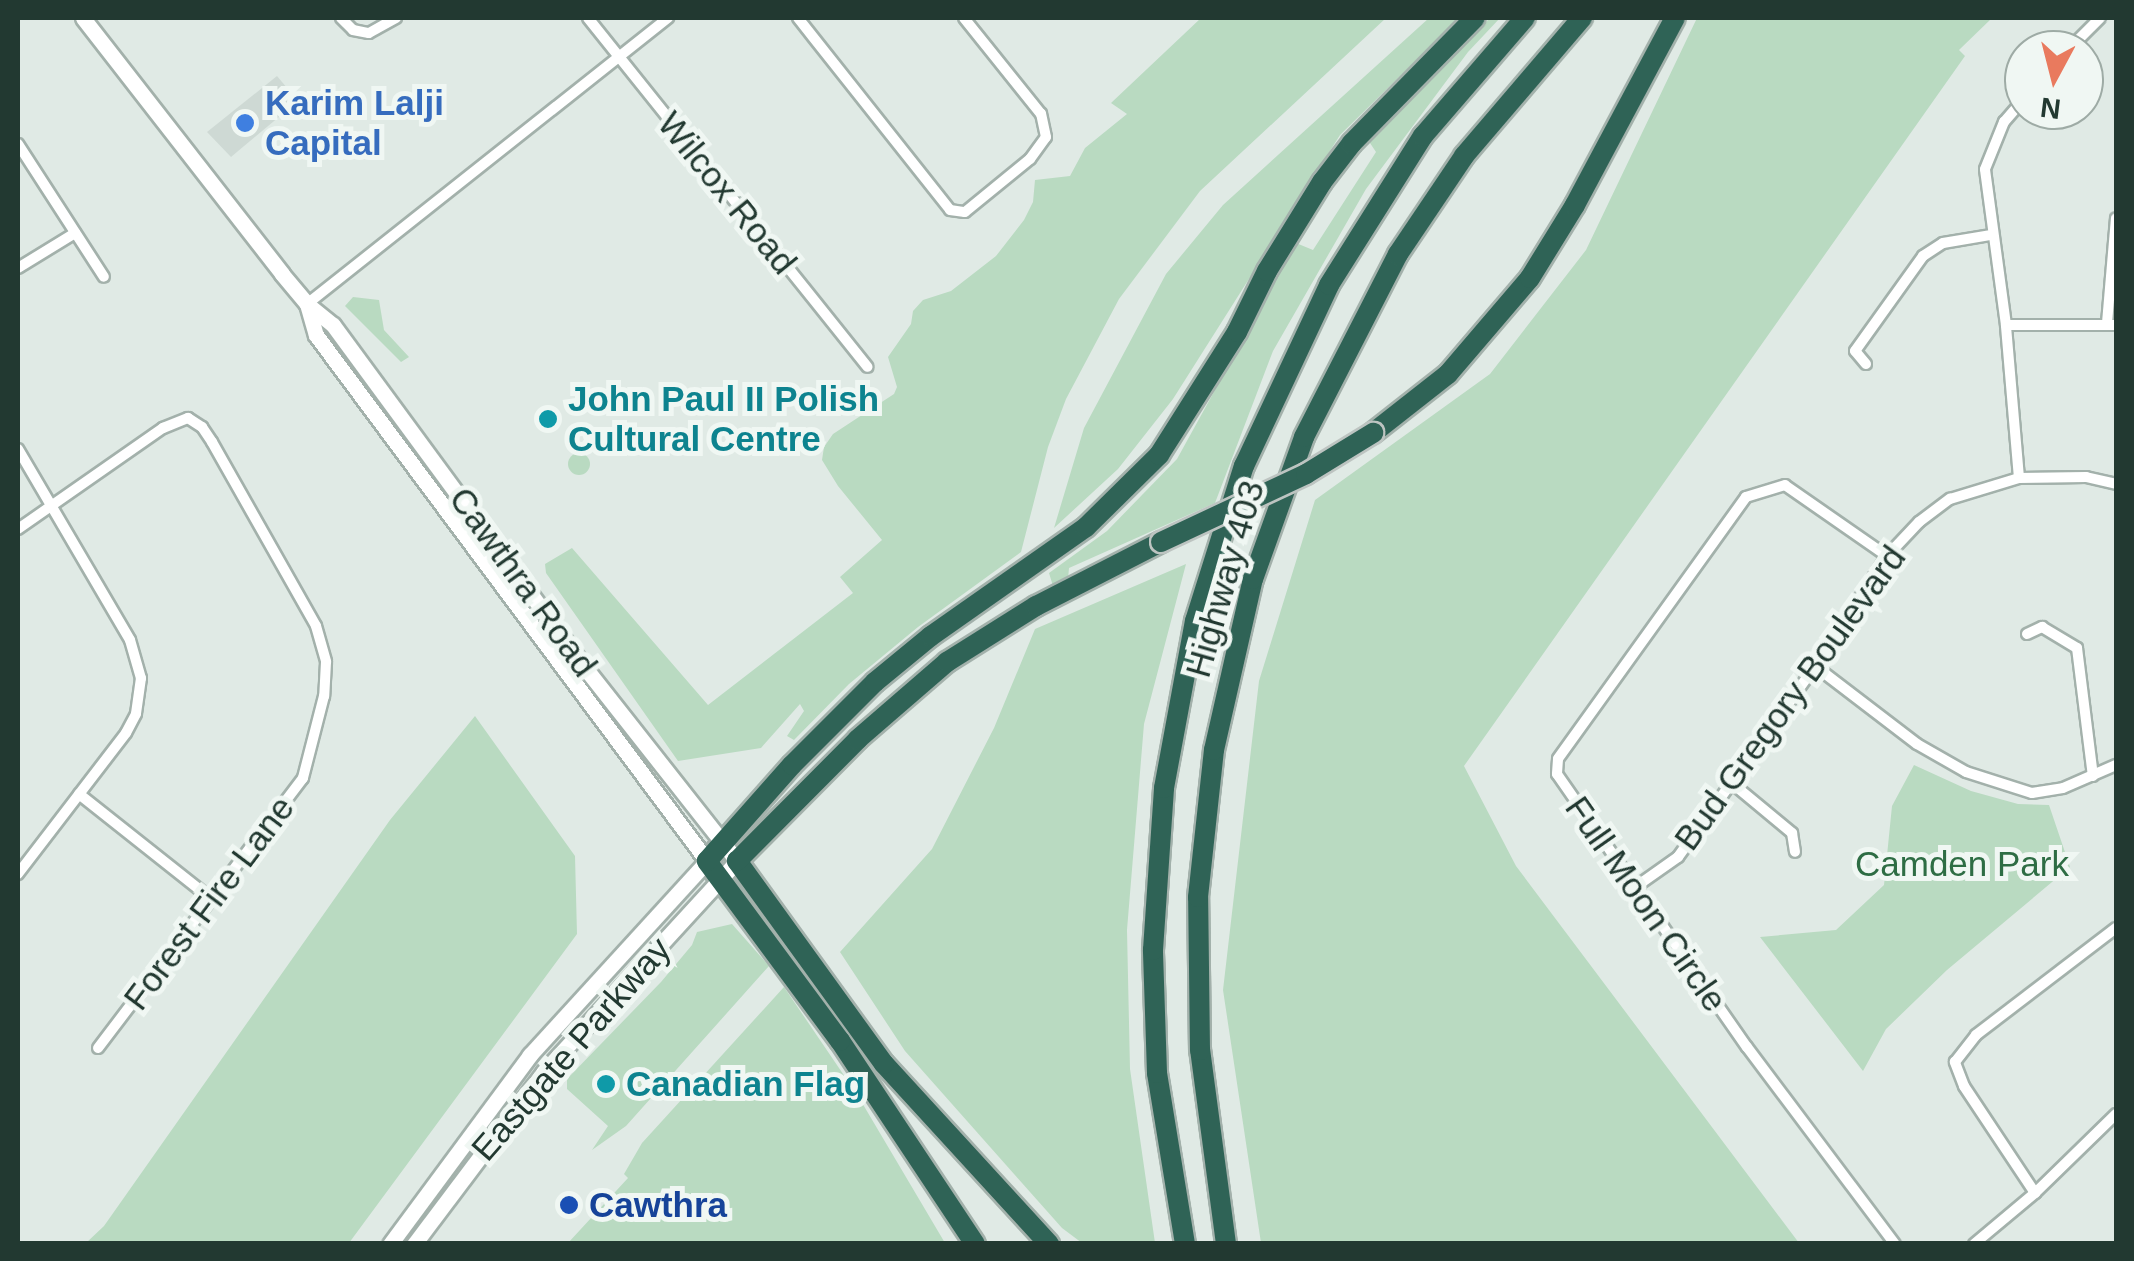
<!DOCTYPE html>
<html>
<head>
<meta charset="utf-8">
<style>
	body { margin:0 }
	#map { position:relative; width:2134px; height:1261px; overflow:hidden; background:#e0eae5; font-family:Arial,sans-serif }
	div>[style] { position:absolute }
	.built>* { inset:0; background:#ced9d4 }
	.green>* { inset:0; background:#b9dac1 }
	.round { border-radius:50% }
	.roads { filter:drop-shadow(2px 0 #a3b1ab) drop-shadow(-2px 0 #a3b1ab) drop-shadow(0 2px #a3b1ab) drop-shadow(0 -2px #a3b1ab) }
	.street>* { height:10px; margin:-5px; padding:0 5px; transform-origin:5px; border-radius:5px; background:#fff }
	.secondary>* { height:15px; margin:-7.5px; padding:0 7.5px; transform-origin:7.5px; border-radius:7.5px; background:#fff }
	.highway>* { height:20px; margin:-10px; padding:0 10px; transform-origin:10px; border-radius:10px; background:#2f6356 }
	.bridges { filter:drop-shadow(2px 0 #bdc4c1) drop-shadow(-2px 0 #bdc4c1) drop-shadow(0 2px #bdc4c1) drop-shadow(0 -2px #bdc4c1) }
	.highway-bridge>* { height:20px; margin:-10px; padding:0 10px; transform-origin:10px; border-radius:10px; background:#2f6356 }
	.dots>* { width:28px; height:28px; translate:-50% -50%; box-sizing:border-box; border:5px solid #f0f7f3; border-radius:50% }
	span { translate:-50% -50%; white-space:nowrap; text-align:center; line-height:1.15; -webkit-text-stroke:10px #f0f7f3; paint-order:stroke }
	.shop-label { font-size:35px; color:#366cbe; font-weight:700 }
	.left { translate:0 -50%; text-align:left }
	.street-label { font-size:35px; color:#223931 }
	.culture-label { font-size:35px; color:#0d838f; font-weight:700 }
	.park-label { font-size:35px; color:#2e6d44 }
	.transit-label { font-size:35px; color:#164399; font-weight:700 }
	.frame { position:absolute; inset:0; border:20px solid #223931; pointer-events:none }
	.north { position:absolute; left:2004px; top:30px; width:100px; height:100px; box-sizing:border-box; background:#f0f7f3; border:2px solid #9eaba5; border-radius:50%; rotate:187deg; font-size:28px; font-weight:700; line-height:40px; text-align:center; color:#223931 }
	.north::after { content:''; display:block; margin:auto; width:35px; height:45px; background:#e97a5e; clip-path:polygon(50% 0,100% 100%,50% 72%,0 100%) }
</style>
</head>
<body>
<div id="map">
	<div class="built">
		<i style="clip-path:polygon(277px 76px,298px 101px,231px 157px,207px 132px)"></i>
	</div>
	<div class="green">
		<i style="clip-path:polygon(1201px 18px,1386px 18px,1200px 191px,1119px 299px,1066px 399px,1048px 447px,1021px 552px,918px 627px,849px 684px,794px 740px,787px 736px,804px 711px,800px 704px,761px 748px,678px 761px,546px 573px,545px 564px,572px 548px,708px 705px,853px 593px,840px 577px,882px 540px,838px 486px,822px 460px,824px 447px,833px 434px,894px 394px,897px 387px,888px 357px,911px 324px,913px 311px,923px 300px,951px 291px,996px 256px,1024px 220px,1033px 202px,1035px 180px,1070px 176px,1085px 148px,1127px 114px,1111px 103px)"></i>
		<i style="clip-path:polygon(1429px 18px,1459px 18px,1340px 135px,1173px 399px,1118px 469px,1054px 528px,1084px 428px,1166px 274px,1223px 205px)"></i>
		<i style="clip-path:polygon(1490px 18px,1500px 18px,1468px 52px,1366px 189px,1273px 351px,1215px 503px,1069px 568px,1068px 579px,1053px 586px,1049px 573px,1107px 531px,1177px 459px,1296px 243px,1313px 250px,1376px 152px,1368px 140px)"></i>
		<i style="clip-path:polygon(1697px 18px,1992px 18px,1959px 50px,1965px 56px,1464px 766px,1516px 866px,1799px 1243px,1261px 1243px,1223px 990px,1259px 681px,1315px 500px,1490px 374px,1586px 250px)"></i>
		<i style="clip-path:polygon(353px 297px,379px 300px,384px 330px,409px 357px,401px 362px,345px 306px)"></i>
		<i class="round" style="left:568px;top:453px;width:22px;height:22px"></i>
		<i style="clip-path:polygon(1186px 564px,1144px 724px,1127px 930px,1130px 1069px,1155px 1243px,1082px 1243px,1062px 1228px,905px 1051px,840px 952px,932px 849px,994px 728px,1035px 629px)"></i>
		<i style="clip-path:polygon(475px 716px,575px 856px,577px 934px,349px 1243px,86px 1243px,104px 1226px,390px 820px)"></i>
		<i style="clip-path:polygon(1914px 765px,1971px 791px,2018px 804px,2049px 805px,2070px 867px,1947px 970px,1886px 1029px,1863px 1071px,1760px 937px,1836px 930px,1884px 885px,1892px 806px)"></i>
		<i style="clip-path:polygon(732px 924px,769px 966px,626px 1126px,592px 1150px,608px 1126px,567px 1089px,567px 1079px,661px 982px,692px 945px,697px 932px)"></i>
		<i style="clip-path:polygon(784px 987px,858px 1096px,945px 1243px,568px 1243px,628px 1178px,624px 1174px,642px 1143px)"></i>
	</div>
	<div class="roads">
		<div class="street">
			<i style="left:341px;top:18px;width:17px;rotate:45deg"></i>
			<i style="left:353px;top:30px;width:16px;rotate:11deg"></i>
			<i style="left:369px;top:33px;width:31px;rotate:-29deg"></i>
			<i style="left:588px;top:18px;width:447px;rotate:51.3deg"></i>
			<i style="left:798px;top:18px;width:245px;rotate:51.6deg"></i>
			<i style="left:950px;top:210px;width:15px;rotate:8deg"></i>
			<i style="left:965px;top:212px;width:84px;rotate:-39.2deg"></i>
			<i style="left:1030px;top:159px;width:27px;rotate:-54deg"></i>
			<i style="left:1046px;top:137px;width:24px;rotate:-102deg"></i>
			<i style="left:1041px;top:114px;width:123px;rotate:-128.7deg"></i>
			<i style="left:2068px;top:50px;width:45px;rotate:-45deg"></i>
			<i style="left:18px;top:144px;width:158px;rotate:57.1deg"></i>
			<i style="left:18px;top:268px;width:67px;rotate:-31.6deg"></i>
			<i style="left:307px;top:304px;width:461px;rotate:-38.4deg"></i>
			<i style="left:2107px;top:323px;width:105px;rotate:-85.1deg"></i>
			<i style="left:2006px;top:325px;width:110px"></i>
			<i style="left:1866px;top:364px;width:17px;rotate:-130deg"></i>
			<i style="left:1855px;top:351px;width:117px;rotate:-54.4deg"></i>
			<i style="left:1923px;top:256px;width:24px;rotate:-33deg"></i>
			<i style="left:1943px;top:243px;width:49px;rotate:-9.5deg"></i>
			<i style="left:18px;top:449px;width:221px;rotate:59.6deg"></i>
			<i style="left:130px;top:640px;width:40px;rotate:74deg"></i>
			<i style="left:141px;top:678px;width:36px;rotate:98deg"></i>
			<i style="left:136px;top:714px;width:21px;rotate:118deg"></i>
			<i style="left:126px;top:733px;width:178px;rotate:127.5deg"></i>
			<i style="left:2019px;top:478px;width:154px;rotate:-94.9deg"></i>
			<i style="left:2006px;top:325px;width:157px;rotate:-97.7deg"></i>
			<i style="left:1985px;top:169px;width:51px;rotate:-68deg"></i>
			<i style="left:2004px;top:122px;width:30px;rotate:-49deg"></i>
			<i style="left:18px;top:529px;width:177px;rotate:-34.9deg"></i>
			<i style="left:163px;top:428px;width:27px;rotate:-22deg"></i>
			<i style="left:188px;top:418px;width:17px;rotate:33deg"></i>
			<i style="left:202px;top:427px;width:18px;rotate:56deg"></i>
			<i style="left:212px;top:442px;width:211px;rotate:60.5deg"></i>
			<i style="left:316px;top:626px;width:37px;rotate:74deg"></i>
			<i style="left:326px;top:662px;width:34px;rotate:93deg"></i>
			<i style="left:324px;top:696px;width:85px;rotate:104.4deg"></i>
			<i style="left:303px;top:778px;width:339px;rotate:127.2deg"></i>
			<i style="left:1887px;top:556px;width:124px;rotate:-145.2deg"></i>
			<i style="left:1785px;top:485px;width:41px;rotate:162.9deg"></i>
			<i style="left:1746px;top:497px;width:322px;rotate:125.7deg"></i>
			<i style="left:1558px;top:759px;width:15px;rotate:94deg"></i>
			<i style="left:1557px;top:774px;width:333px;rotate:55.2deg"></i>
			<i style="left:1747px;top:1047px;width:246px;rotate:53.1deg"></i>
			<i style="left:2027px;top:634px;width:17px;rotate:-25deg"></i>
			<i style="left:2042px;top:627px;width:41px;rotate:31deg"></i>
			<i style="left:2077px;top:648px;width:129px;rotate:82.9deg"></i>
			<i style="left:1815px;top:666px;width:128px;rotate:37.4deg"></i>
			<i style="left:1917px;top:744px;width:56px;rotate:29.7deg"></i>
			<i style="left:1966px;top:772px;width:69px;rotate:17.7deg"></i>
			<i style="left:2032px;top:793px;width:31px;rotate:-9deg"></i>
			<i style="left:2063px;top:788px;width:58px;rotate:-23.5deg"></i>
			<i style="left:1733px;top:784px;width:77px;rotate:39.7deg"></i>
			<i style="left:1792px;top:833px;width:19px;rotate:81deg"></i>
			<i style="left:79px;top:794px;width:167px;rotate:38.4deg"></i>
			<i style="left:1634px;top:888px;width:54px;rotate:-35.2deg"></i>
			<i style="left:1678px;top:857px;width:235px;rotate:-54.3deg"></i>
			<i style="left:1815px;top:666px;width:131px;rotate:-56.8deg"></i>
			<i style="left:1887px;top:556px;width:47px;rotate:-46.7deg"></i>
			<i style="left:1919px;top:522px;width:39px;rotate:-37deg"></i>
			<i style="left:1950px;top:499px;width:72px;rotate:-16.9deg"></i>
			<i style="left:2019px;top:478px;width:67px;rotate:-0.9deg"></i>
			<i style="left:2086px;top:477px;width:31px;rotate:13deg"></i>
			<i style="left:2035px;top:1193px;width:128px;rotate:-123.6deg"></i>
			<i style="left:1964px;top:1086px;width:26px;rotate:-111deg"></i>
			<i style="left:1955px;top:1062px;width:34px;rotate:-52deg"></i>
			<i style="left:1976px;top:1035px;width:176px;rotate:-37.4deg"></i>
			<i style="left:1974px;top:1244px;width:80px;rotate:-39.9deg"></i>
			<i style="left:2035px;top:1193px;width:113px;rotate:-44.3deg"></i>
		</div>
		<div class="secondary">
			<i style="left:83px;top:18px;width:324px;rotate:52.1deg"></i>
			<i style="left:282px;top:274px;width:39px;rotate:50deg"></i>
			<i style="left:307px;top:304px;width:33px;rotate:39deg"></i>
			<i style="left:333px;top:325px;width:427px;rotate:53.7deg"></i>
			<i style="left:586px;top:669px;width:244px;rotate:51.8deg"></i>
			<i style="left:737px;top:861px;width:287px;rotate:132.5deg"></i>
			<i style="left:543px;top:1073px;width:214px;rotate:127deg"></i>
			<i style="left:307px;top:304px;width:32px;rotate:74deg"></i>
			<i style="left:316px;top:335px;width:655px;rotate:53.37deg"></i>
			<i style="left:707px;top:861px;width:263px;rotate:132.4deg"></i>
			<i style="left:530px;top:1055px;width:235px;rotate:126.5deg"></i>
		</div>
		<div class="highway">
			<i style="left:1373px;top:433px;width:95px;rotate:-38.2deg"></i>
			<i style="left:1448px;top:374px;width:126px;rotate:-49.5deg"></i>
			<i style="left:1530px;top:278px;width:86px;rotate:-58.3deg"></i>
			<i style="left:1575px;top:205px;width:212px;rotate:-61.9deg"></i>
			<i style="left:975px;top:1244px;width:244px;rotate:-123.6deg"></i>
			<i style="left:840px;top:1041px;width:224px;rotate:-126.5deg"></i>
			<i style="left:707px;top:861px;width:128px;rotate:-48.5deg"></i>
			<i style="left:792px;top:765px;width:117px;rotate:-45deg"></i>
			<i style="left:875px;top:682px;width:72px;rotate:-39.4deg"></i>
			<i style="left:931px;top:636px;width:189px;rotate:-35.1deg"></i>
			<i style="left:1086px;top:527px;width:103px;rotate:-44.6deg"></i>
			<i style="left:1159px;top:455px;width:146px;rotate:-57.6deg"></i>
			<i style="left:1237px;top:332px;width:68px;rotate:-63.8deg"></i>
			<i style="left:1267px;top:271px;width:105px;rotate:-58.3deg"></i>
			<i style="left:1322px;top:182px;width:49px;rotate:-52.4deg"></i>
			<i style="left:1352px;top:143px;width:175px;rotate:-45.5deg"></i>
			<i style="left:1049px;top:1244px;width:244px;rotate:-132.5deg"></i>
			<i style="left:884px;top:1064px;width:251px;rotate:-125.9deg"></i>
			<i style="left:737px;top:861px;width:172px;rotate:-45.2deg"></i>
			<i style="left:858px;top:739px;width:118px;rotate:-40.9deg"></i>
			<i style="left:947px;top:662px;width:105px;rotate:-32.2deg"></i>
			<i style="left:1036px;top:606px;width:140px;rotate:-27.1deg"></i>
			<i style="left:1185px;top:1244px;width:173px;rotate:-99.3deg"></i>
			<i style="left:1157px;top:1073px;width:123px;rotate:-91.9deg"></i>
			<i style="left:1153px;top:950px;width:162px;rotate:-86.1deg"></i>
			<i style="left:1164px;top:788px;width:170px;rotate:-79.5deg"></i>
			<i style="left:1195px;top:621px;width:163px;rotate:-72.5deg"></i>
			<i style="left:1244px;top:466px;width:200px;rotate:-64.8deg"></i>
			<i style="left:1329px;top:285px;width:176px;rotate:-57.8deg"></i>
			<i style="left:1423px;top:136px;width:156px;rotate:-49.2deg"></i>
			<i style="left:1226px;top:1244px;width:196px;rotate:-97.6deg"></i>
			<i style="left:1200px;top:1050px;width:153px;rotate:-90.7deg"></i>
			<i style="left:1198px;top:897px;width:148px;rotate:-83.8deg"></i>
			<i style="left:1214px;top:750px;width:175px;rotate:-77.2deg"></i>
			<i style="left:1253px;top:579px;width:151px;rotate:-70.2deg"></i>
			<i style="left:1304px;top:437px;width:206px;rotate:-62.8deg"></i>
			<i style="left:1398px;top:254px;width:118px;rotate:-56deg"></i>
			<i style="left:1464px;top:156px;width:182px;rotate:-49.5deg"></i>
		</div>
	</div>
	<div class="bridges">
		<div class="highway-bridge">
			<i style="left:1161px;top:542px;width:160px;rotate:-25.1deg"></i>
			<i style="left:1306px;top:474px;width:79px;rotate:-31.5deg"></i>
		</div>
	</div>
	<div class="dots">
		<i style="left:245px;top:123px;background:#3f7fe0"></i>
		<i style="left:548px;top:419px;background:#0f9aa8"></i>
		<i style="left:606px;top:1084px;background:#0f9aa8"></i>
		<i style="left:569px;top:1205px;background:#1a4fb4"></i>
	</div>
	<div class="shop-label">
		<span class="left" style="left:265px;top:123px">Karim Lalji<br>Capital</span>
	</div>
	<div class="street-label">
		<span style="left:727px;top:193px;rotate:51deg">Wilcox Road</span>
		<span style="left:1225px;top:579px;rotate:-74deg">Highway 403</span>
		<span style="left:523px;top:582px;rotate:54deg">Cawthra Road</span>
		<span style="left:1790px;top:698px;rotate:-54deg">Bud Gregory Boulevard</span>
		<span style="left:209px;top:903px;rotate:-53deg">Forest Fire Lane</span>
		<span style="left:1646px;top:904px;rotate:55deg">Full Moon Circle</span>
		<span style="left:571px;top:1049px;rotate:-49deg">Eastgate Parkway</span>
	</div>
	<div class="culture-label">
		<span class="left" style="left:568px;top:419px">John Paul II Polish<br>Cultural Centre</span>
		<span class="left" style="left:626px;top:1084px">Canadian Flag</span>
	</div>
	<div class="park-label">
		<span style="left:1962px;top:864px">Camden Park</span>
	</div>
	<div class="transit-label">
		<span class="left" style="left:589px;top:1205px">Cawthra</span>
	</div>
	<div class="frame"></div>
	<div class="north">N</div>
</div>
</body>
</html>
